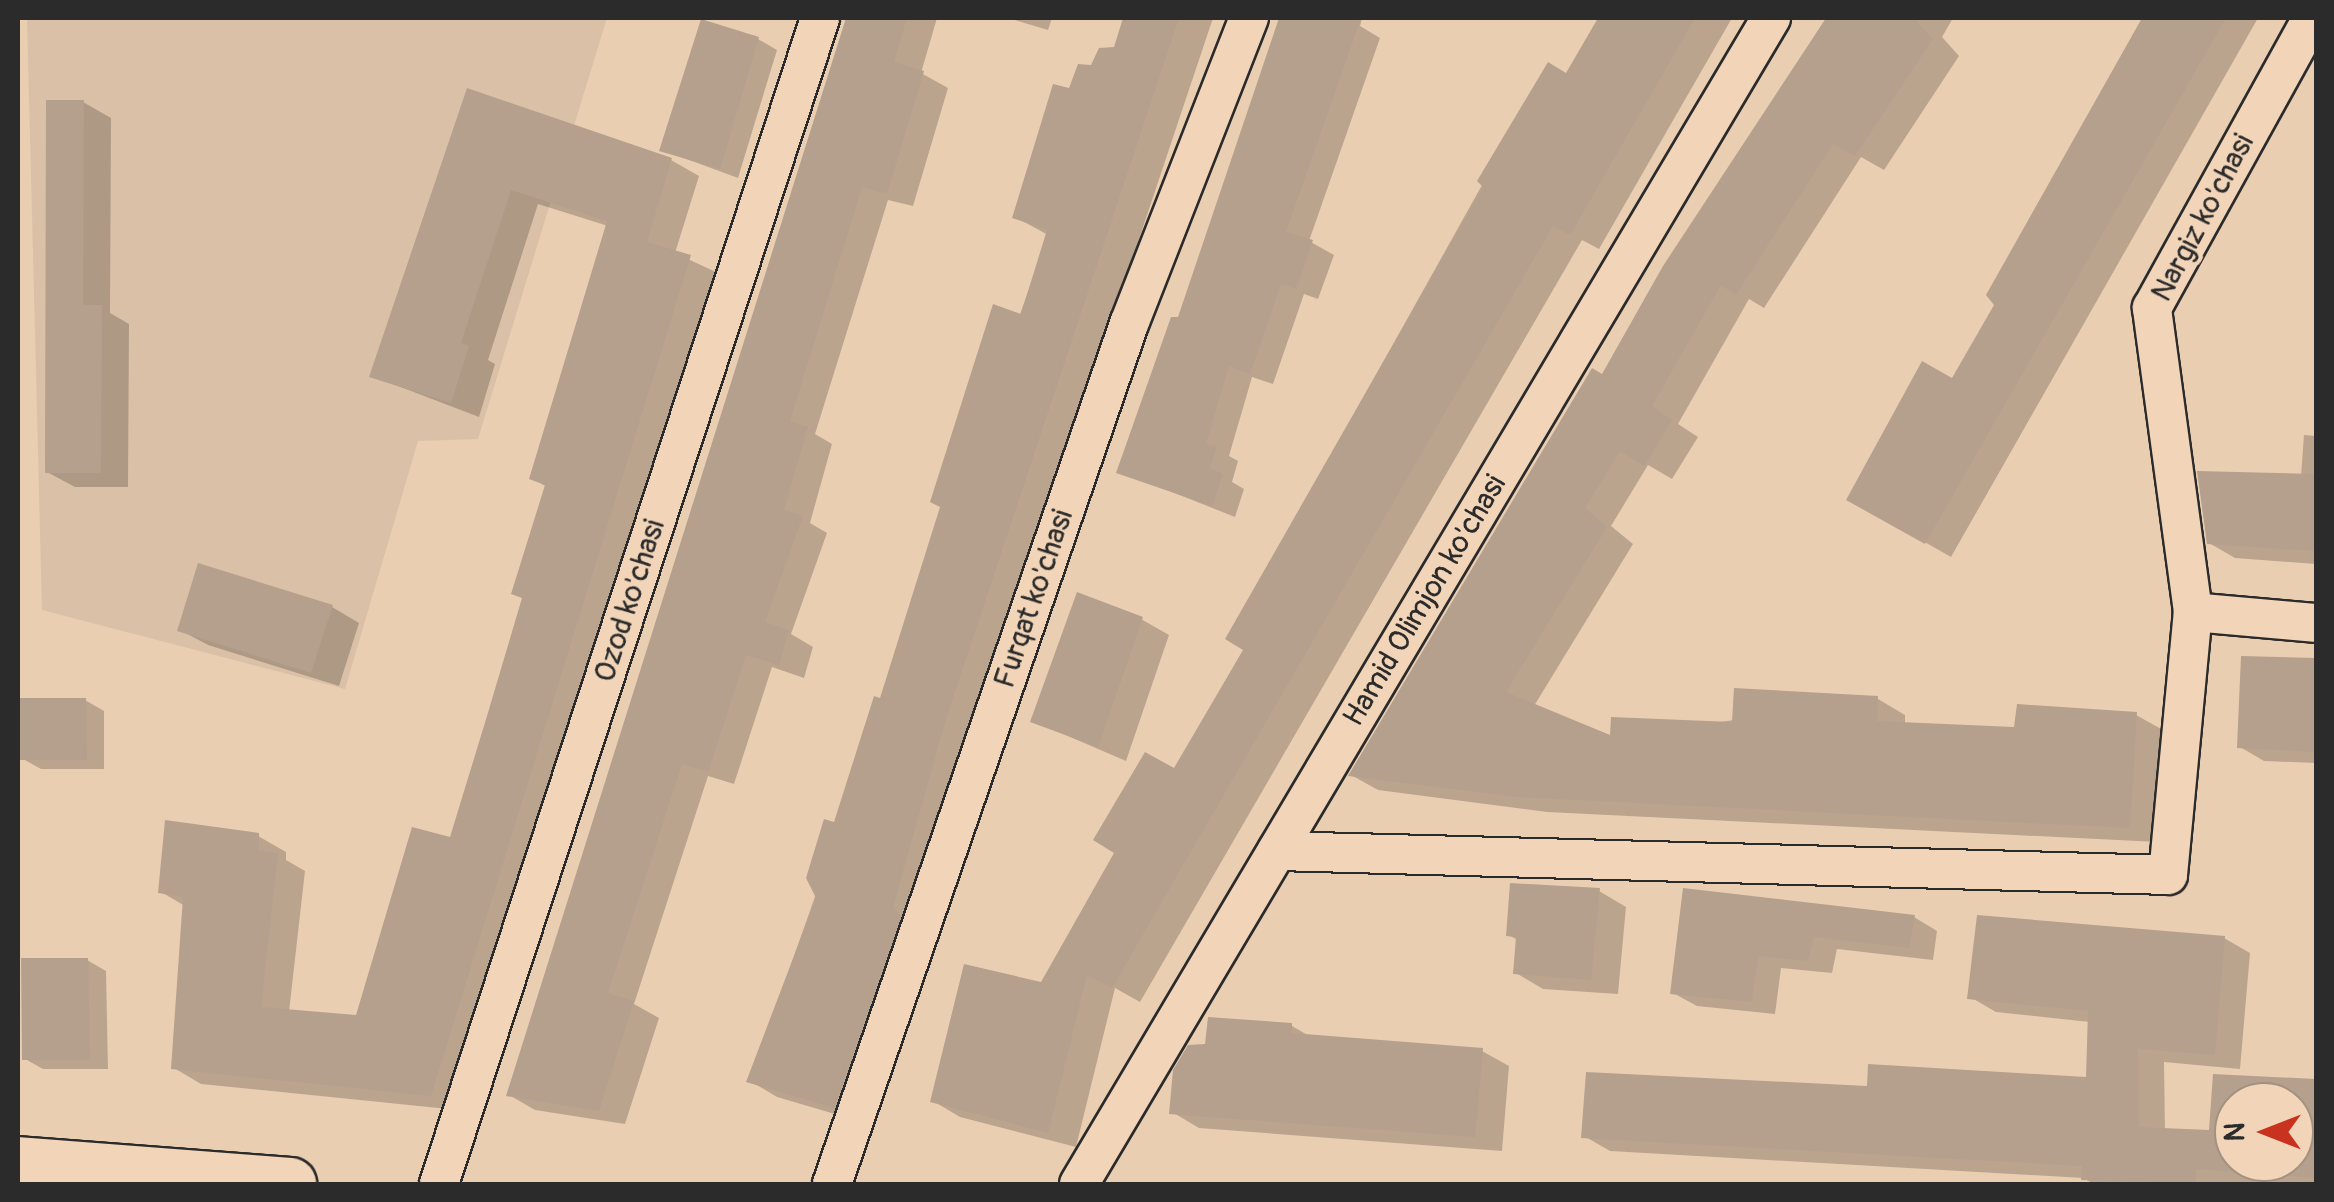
<!DOCTYPE html>
<html>
<head>
<meta charset="utf-8">
<style>
	body { margin:0 }
	#map { position:relative; width:2334px; height:1202px; overflow:hidden; background:#eaceb2; font-family:Pangolin,sans-serif }
	div>[style] { position:absolute }
	.built>* { inset:0; background:#dac0a7 }
	.shadow>* { inset:0; background:#0003 }
	.building>* { inset:0; background:#b4a08d }
	.roads { filter:drop-shadow(2px 0 #2b2b2b) drop-shadow(-2px 0 #2b2b2b) drop-shadow(0 2px #2b2b2b) drop-shadow(0 -2px #2b2b2b) }
	.street>* { height:38px; margin:-19px; padding:0 19px; transform-origin:19px; border-radius:19px; background:#f2d5b8 }
	.secondary>* { height:52px; margin:-26px; padding:0 26px; transform-origin:26px; border-radius:26px; background:#f2d5b8 }
	span { translate:-50% -50%; white-space:nowrap; text-align:center; line-height:1.15; -webkit-text-stroke:8px #f2d5b8; paint-order:stroke }
	.street-label { font-size:30px; color:#2b2b2b }
	.frame { position:absolute; inset:0; border:20px solid #2b2b2b; pointer-events:none }
	.north { position:absolute; left:2214px; top:1082px; width:100px; height:100px; box-sizing:border-box; background:#f2d5b8; border:2px solid #a29180; border-radius:50%; rotate:270deg; font-size:28px; font-weight:700; line-height:40px; text-align:center; color:#2b2b2b }
	.north::after { content:''; display:block; margin:auto; width:35px; height:45px; background:#c8321e; clip-path:polygon(50% 0,100% 100%,50% 72%,0 100%) }
</style>
</head>
<body>
<div id="map">
	<div class="built">
		<i style="clip-path:polygon(27px 18px,607px 18px,478px 439px,418px 441px,345px 689px,42px 610px)"></i>
	</div>
	<div class="shadow">
		<i style="clip-path:polygon(849px 18px,937px 18px,921px 73px,948px 88px,913px 206px,888px 200px,815px 434px,832px 444px,810px 523px,827px 533px,791px 634px,813px 647px,804px 678px,772px 667px,734px 784px,708px 776px,634px 1004px,659px 1018px,625px 1124px,535px 1110px,509px 1095px)"></i>
		<i style="clip-path:polygon(1008px 18px,1052px 18px,1048px 30px)"></i>
		<i style="clip-path:polygon(1126px 18px,1213px 18px,973px 735px,862px 1122px,777px 1097px,750px 1081px,1048px 235px,1015px 217px,1071px 91px,1116px 49px)"></i>
		<i style="clip-path:polygon(1281px 18px,1362px 18px,1360px 26px,1380px 38px,1309px 241px,1334px 255px,1318px 299px,1304px 294px,1273px 384px,1252px 377px,1229px 456px,1238px 461px,1232px 482px,1244px 489px,1235px 517px,1119px 471px,1180px 320px)"></i>
		<i style="clip-path:polygon(1601px 18px,1732px 18px,1599px 249px,1582px 240px,1140px 1002px,1115px 988px,1076px 1147px,960px 1117px,933px 1101px,1042px 985px,1175px 771px,1247px 649px,1229px 638px,1549px 65px,1567px 76px)"></i>
		<i style="clip-path:polygon(1827px 18px,1953px 18px,1942px 37px,1959px 56px,1884px 170px,1861px 157px,1764px 308px,1749px 299px,1678px 424px,1698px 437px,1672px 479px,1648px 465px,1611px 526px,1633px 544px,1534px 706px,1612px 738px,1878px 699px,1905px 715px,1905px 725px,2016px 730px,2136px 715px,2163px 730px,2157px 842px,1547px 812px,1378px 790px,1351px 775px)"></i>
		<i style="clip-path:polygon(2143px 18px,2258px 18px,1951px 557px,1849px 499px,1953px 381px,1997px 305px,1989px 295px)"></i>
		<i style="clip-path:polygon(758px 39px,777px 50px,738px 178px,662px 150px)"></i>
		<i style="clip-path:polygon(469px 91px,671px 160px,699px 176px,675px 253px,718px 273px,458px 1110px,201px 1084px,174px 1068px,185px 906px,161px 892px,258px 836px,286px 852px,286px 860px,305px 871px,289px 1012px,358px 1018px,452px 840px,524px 599px,547px 487px,532px 478px,608px 226px,538px 204px,488px 360px,495px 364px,479px 417px,372px 376px)"></i>
		<i style="clip-path:polygon(83px 102px,111px 118px,110px 313px,129px 324px,128px 487px,75px 487px,47px 472px)"></i>
		<i style="clip-path:polygon(2304px 435px,2316px 436px,2316px 564px,2235px 558px,2209px 543px,2301px 476px)"></i>
		<i style="clip-path:polygon(332px 607px,359px 623px,339px 686px,208px 645px,180px 630px)"></i>
		<i style="clip-path:polygon(1141px 619px,1169px 635px,1126px 761px,1033px 721px)"></i>
		<i style="clip-path:polygon(2243px 659px,2316px 662px,2316px 763px,2264px 761px,2240px 747px)"></i>
		<i style="clip-path:polygon(85px 700px,104px 711px,104px 769px,41px 769px,23px 759px)"></i>
		<i style="clip-path:polygon(1599px 891px,1626px 907px,1618px 994px,1543px 989px,1516px 973px,1518px 940px,1508px 935px)"></i>
		<i style="clip-path:polygon(1685px 891px,1914px 917px,1937px 931px,1933px 960px,1837px 949px,1832px 973px,1781px 968px,1775px 1014px,1697px 1006px,1673px 993px)"></i>
		<i style="clip-path:polygon(evenodd,2224px 938px,2250px 953px,2240px 1069px,2164px 1062px,2165px 1131px,2212px 1133px,2216px 1076px,2316px 1082px,2316px 1184px,2094px 1184px,2083px 1178px,1610px 1151px,1584px 1136px,1869px 1089px,2088px 1080px,2090px 1022px,1996px 1012px,1970px 997px,2224px 938px,2234px 1102px,2294px 1102px,2294px 1162px,2234px 1162px,2234px 1102px)"></i>
		<i style="clip-path:polygon(87px 960px,106px 971px,108px 1069px,43px 1069px,25px 1059px)"></i>
		<i style="clip-path:polygon(1292px 1026px,1311px 1037px,1482px 1051px,1509px 1066px,1502px 1151px,1199px 1128px,1172px 1112px,1207px 1046px)"></i>
	</div>
	<div class="building">
		<i style="clip-path:polygon(846px 18px,907px 18px,894px 62px,924px 71px,887px 194px,862px 187px,790px 421px,808px 427px,784px 510px,803px 516px,765px 622px,789px 630px,779px 665px,746px 655px,708px 772px,682px 764px,608px 993px,634px 1001px,599px 1111px,506px 1096px)"></i>
		<i style="clip-path:polygon(1123px 18px,1179px 18px,946px 719px,893px 907px,901px 917px,834px 1108px,746px 1082px,816px 898px,806px 878px,824px 819px,834px 822px,874px 696px,880px 698px,940px 507px,930px 502px,993px 304px,1021px 314px,1047px 230px,1012px 218px,1053px 84px,1069px 88px,1078px 64px,1091px 65px,1099px 48px,1114px 47px)"></i>
		<i style="clip-path:polygon(1279px 18px,1361px 18px,1286px 232px,1313px 240px,1296px 289px,1281px 284px,1250px 374px,1229px 366px,1206px 444px,1217px 446px,1210px 468px,1223px 474px,1212px 506px,1116px 473px,1171px 317px,1178px 317px)"></i>
		<i style="clip-path:polygon(1598px 18px,1695px 18px,1570px 235px,1553px 226px,1112px 988px,1087px 975px,1048px 1133px,930px 1102px,964px 964px,1041px 982px,1114px 853px,1093px 840px,1145px 752px,1174px 768px,1243px 650px,1225px 639px,1483px 187px,1477px 181px,1548px 62px,1566px 73px)"></i>
		<i style="clip-path:polygon(1826px 18px,1914px 18px,1933px 39px,1855px 156px,1833px 144px,1736px 295px,1721px 285px,1652px 406px,1672px 420px,1644px 466px,1620px 451px,1585px 508px,1607px 527px,1506px 692px,1610px 735px,1611px 717px,1732px 722px,1734px 688px,1878px 696px,1877px 721px,2014px 727px,2017px 704px,2137px 712px,2130px 828px,1518px 797px,1348px 776px,1592px 368px,1602px 374px,1663px 266px)"></i>
		<i style="clip-path:polygon(2142px 18px,2226px 18px,1925px 544px,1846px 500px,1922px 361px,1952px 378px,1994px 305px,1986px 295px)"></i>
		<i style="clip-path:polygon(701px 19px,759px 37px,720px 169px,659px 151px)"></i>
		<i style="clip-path:polygon(467px 88px,672px 158px,647px 242px,691px 255px,431px 1096px,171px 1069px,183px 897px,158px 893px,165px 820px,259px 833px,259px 851px,278px 853px,261px 1007px,356px 1015px,412px 827px,450px 837px,487px 716px,522px 598px,511px 594px,545px 485px,529px 479px,607px 221px,511px 190px,461px 343px,469px 346px,451px 403px,369px 377px)"></i>
		<i style="clip-path:polygon(46px 100px,84px 100px,83px 305px,102px 305px,101px 473px,45px 473px)"></i>
		<i style="clip-path:polygon(2197px 471px,2316px 474px,2316px 551px,2207px 544px)"></i>
		<i style="clip-path:polygon(198px 563px,333px 605px,311px 673px,177px 631px)"></i>
		<i style="clip-path:polygon(1077px 592px,1143px 617px,1098px 747px,1030px 722px)"></i>
		<i style="clip-path:polygon(2241px 656px,2316px 658px,2316px 752px,2237px 748px)"></i>
		<i style="clip-path:polygon(19px 698px,86px 698px,87px 760px,20px 760px)"></i>
		<i style="clip-path:polygon(1510px 883px,1600px 888px,1591px 980px,1513px 974px,1516px 937px,1506px 936px)"></i>
		<i style="clip-path:polygon(1683px 888px,1915px 915px,1909px 948px,1814px 937px,1808px 961px,1758px 956px,1752px 1002px,1670px 994px)"></i>
		<i style="clip-path:polygon(evenodd,1977px 915px,2225px 936px,2215px 1055px,2138px 1049px,2139px 1127px,2209px 1130px,2213px 1074px,2316px 1079px,2316px 1178px,2196px 1169px,2196px 1183px,2081px 1180px,2082px 1166px,1581px 1138px,1586px 1072px,1867px 1086px,1868px 1064px,2086px 1077px,2088px 1011px,1967px 999px,1977px 915px,2234px 1102px,2294px 1102px,2294px 1162px,2234px 1162px,2234px 1102px)"></i>
		<i style="clip-path:polygon(21px 958px,88px 958px,90px 1060px,22px 1060px)"></i>
		<i style="clip-path:polygon(1208px 1017px,1292px 1023px,1292px 1033px,1483px 1048px,1475px 1137px,1169px 1114px,1173px 1070px,1188px 1045px,1205px 1044px)"></i>
	</div>
	<div class="roads">
		<div class="street">
			<i style="left:2193px;top:612px;width:307px;rotate:-97.7deg"></i>
			<i style="left:2152px;top:308px;width:331px;rotate:-61.1deg"></i>
			<i style="left:1277px;top:851px;width:891px;rotate:1.54deg"></i>
			<i style="left:2168px;top:875px;width:264px;rotate:-84.6deg"></i>
			<i style="left:2193px;top:612px;width:123px;rotate:5.1deg"></i>
			<i style="left:439px;top:1184px;width:1227px;rotate:-71.9deg"></i>
			<i style="left:832px;top:1184px;width:910px;rotate:-70.95deg"></i>
			<i style="left:1129px;top:324px;width:329px;rotate:-68.6deg"></i>
			<i style="left:1079px;top:1184px;width:1356px;rotate:-59.31deg"></i>
		</div>
		<div class="secondary">
			<i style="left:18px;top:1163px;width:273px;rotate:4.4deg"></i>
		</div>
	</div>
	<div class="street-label">
		<span style="left:2203px;top:218px;rotate:-62deg">Nargiz ko'chasi</span>
		<span style="left:1034px;top:599px;rotate:-71deg">Furqat ko'chasi</span>
		<span style="left:630px;top:601px;rotate:-72deg">Ozod ko'chasi</span>
		<span style="left:1425px;top:601px;rotate:-59deg">Hamid Olimjon ko'chasi</span>
	</div>
	<div class="frame"></div>
	<div class="north">N</div>
</div>
</body>
</html>
